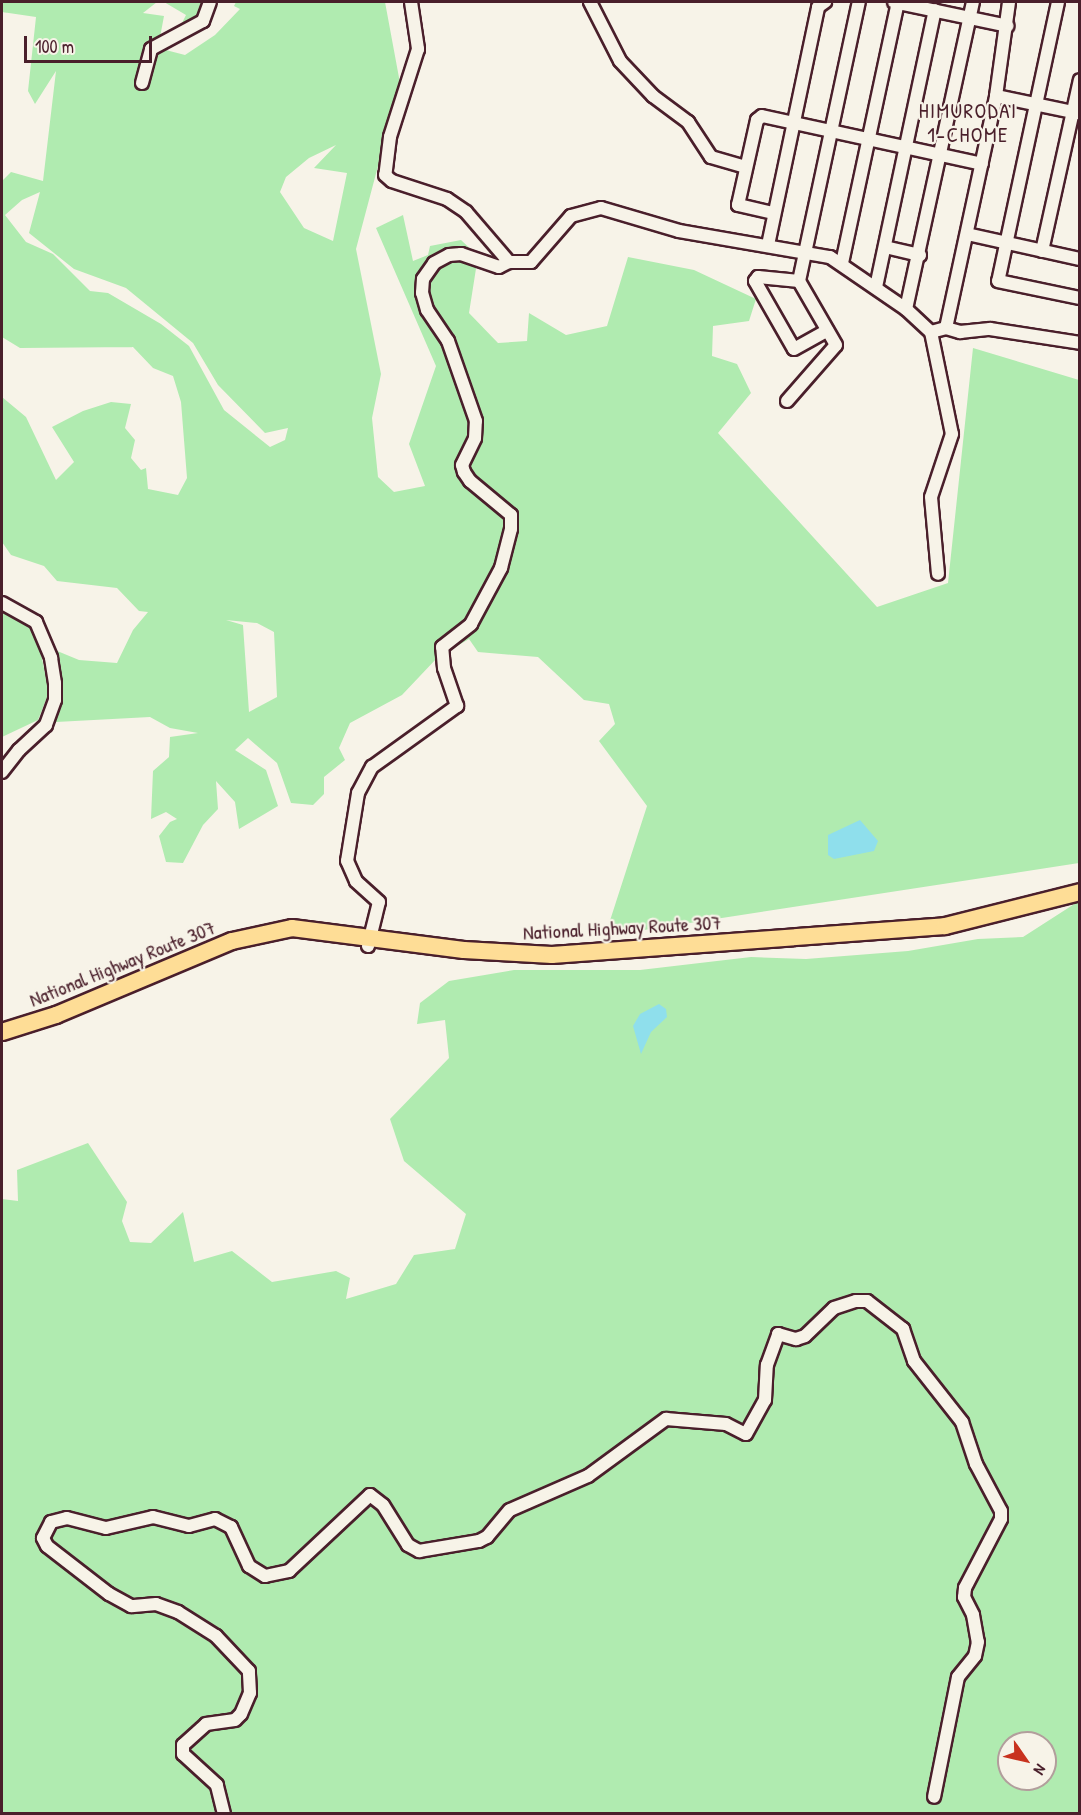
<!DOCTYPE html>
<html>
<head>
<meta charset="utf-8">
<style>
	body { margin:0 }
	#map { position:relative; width:1081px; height:1815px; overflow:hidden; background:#f7f3e8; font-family:"Patrick Hand",sans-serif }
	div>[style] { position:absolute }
	.green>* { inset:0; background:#b0ebb0 }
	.water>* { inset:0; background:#8fdfec }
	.roads { filter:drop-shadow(2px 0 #4a1f2b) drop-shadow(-2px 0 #4a1f2b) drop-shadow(0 2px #4a1f2b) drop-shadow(0 -2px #4a1f2b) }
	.minor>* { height:12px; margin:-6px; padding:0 6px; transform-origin:6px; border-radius:6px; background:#f7f3e8 }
	.highway>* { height:16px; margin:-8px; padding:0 8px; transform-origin:8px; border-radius:8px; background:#fedd96 }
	span { translate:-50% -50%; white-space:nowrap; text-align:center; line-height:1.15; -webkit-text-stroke:4.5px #f7f3e8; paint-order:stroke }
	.street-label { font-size:20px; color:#4a1f2b }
	.neighbourhood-label { font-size:21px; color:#4a1f2b; letter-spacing:1.5px }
	.frame { position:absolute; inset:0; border:3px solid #4a1f2b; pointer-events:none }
	.north { position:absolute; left:997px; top:1731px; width:60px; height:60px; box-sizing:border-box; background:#f7f3e8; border:2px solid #b29e9c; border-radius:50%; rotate:124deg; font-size:16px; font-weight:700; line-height:24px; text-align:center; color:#4a1f2b }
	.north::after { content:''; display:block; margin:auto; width:21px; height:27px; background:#c8321e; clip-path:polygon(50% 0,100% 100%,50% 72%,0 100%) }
	.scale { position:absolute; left:24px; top:36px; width:128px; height:27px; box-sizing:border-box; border:3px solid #4a1f2b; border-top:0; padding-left:8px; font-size:18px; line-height:21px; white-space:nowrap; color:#4a1f2b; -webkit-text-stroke:4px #f7f3e8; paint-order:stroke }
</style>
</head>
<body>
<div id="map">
	<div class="green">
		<i style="clip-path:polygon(evenodd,2px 2px,157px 2px,143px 13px,164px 16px,158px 48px,185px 55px,215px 35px,240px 9px,234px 6px,236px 2px,385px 2px,400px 83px,356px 249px,381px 374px,372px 418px,378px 477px,394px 492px,425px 486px,409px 444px,436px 366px,376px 228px,403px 215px,413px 261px,428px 255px,430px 246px,461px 240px,478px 256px,469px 313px,498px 343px,527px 341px,529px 313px,566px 335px,607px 326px,628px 257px,694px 270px,756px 299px,749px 321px,713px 326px,712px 356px,737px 364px,751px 393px,718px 433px,877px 607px,948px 583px,973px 348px,1079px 380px,1079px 863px,605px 936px,647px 806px,599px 741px,615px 724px,609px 704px,584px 700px,538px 657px,478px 652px,469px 639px,437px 658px,402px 695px,350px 723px,339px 748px,345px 760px,324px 777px,324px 794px,313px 805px,291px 803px,277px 763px,248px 738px,235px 750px,266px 770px,278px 806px,239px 829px,235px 802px,216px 781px,218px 809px,203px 825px,183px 863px,166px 862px,159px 836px,170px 822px,177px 819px,166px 812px,151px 819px,153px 771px,169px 757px,170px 737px,198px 733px,170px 728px,150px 717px,56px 722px,50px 648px,79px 660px,117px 663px,133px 630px,148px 612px,139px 611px,117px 588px,57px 581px,44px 566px,11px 555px,2px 542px,2px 397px,26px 417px,56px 480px,74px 462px,52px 427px,83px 411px,111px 402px,131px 404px,125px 428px,135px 440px,131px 458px,141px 470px,146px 468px,148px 489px,178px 495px,187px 478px,181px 402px,173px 376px,153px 368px,133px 347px,20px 348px,2px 337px,2px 181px,11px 172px,43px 181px,56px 71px,35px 104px,28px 91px,36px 17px,2px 12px,2px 2px,336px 145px,314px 168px,347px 173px,333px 241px,304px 228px,280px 192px,286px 177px,309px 158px,336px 145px,2px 2px,40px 192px,29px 233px,74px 269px,126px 288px,193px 343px,218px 385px,265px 433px,288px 428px,285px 440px,270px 447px,224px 410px,189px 346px,161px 324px,108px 293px,90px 291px,53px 254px,26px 242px,5px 215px,22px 200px,40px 192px,2px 2px,226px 620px,257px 623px,274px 632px,277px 697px,249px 712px,243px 625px,226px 620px)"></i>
		<i style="clip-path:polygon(164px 2px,210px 2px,193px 26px,179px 29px,186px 15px)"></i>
		<i style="clip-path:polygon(2px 598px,24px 608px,38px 640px,49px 692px,38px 720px,2px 737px)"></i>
		<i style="clip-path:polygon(evenodd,1079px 901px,1079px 1813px,2px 1813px,2px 1199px,18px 1201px,17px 1170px,88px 1143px,127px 1202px,122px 1221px,130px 1242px,151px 1243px,183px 1212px,194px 1262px,232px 1251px,272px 1282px,336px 1271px,350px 1278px,346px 1299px,396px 1284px,414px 1255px,455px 1249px,466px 1214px,404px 1161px,390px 1119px,449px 1058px,445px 1020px,417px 1024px,420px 1003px,449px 981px,514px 970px,640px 970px,751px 957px,806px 959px,908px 951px,978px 939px,1023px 937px,1079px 901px,1009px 1743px,1045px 1743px,1045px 1779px,1009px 1779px,1009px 1743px)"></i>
	</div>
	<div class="water">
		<i style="clip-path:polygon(860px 820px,878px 841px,874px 851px,834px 859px,828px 855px,828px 835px)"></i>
		<i style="clip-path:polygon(659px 1004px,666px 1009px,667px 1017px,651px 1032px,641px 1054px,633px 1026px,640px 1014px)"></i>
	</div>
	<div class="roads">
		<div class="minor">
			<i style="left:411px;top:2px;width:48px;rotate:81.5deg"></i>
			<i style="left:418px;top:49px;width:92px;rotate:107.7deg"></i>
			<i style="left:390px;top:137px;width:38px;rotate:97deg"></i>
			<i style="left:385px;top:175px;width:9px;rotate:41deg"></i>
			<i style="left:392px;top:181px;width:58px;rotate:18.1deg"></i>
			<i style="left:447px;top:199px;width:23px;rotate:34deg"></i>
			<i style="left:466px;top:212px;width:66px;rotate:49.3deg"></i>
			<i style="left:590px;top:2px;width:66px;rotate:63deg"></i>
			<i style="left:620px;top:61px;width:48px;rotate:46.7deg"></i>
			<i style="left:653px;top:96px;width:44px;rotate:36.6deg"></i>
			<i style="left:688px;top:122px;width:42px;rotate:56.7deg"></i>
			<i style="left:711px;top:157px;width:36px;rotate:16deg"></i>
			<i style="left:894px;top:2px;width:116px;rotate:11.9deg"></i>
			<i style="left:1058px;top:2px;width:285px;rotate:102.1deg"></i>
			<i style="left:998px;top:281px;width:84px;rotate:11.7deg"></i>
			<i style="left:142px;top:83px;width:35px;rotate:-75deg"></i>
			<i style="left:151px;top:49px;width:59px;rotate:-28.3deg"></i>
			<i style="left:203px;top:21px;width:20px;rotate:-70deg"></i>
			<i style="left:996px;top:96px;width:84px;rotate:11.7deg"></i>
			<i style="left:773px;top:213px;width:36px;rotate:-167deg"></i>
			<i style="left:738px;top:205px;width:87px;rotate:-77.4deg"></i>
			<i style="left:757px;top:120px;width:6px;rotate:-39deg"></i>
			<i style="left:762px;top:116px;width:225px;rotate:12.3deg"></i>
			<i style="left:967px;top:234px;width:116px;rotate:12.5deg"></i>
			<i style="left:768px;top:245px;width:243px;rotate:-78.1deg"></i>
			<i style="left:818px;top:7px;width:9px;rotate:-36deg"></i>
			<i style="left:885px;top:247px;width:36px;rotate:13deg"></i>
			<i style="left:1042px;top:251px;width:175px;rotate:-77.5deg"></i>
			<i style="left:842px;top:263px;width:267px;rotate:-77.9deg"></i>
			<i style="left:799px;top:281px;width:41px;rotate:-174.4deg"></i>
			<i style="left:758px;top:277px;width:5px;rotate:127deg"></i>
			<i style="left:755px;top:281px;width:78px;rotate:60.2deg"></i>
			<i style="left:794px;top:349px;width:38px;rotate:-29deg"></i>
			<i style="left:876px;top:287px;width:283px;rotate:-78deg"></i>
			<i style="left:906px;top:309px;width:314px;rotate:-77.7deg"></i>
			<i style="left:946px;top:328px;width:237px;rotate:-77.8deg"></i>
			<i style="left:996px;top:96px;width:95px;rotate:-82.1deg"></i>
			<i style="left:931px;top:332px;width:104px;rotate:78.4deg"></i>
			<i style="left:952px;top:434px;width:66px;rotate:108.4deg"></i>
			<i style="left:931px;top:497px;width:77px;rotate:84.8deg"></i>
			<i style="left:787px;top:401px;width:74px;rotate:-48.8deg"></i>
			<i style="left:836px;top:345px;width:74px;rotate:-120deg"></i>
			<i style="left:799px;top:281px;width:285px;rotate:-77.9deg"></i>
			<i style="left:2px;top:603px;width:39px;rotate:29deg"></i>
			<i style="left:36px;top:622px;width:39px;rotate:67deg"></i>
			<i style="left:51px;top:658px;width:25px;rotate:81deg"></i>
			<i style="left:55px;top:683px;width:17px;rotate:90deg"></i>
			<i style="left:55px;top:700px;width:27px;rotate:110deg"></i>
			<i style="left:46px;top:725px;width:37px;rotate:137deg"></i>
			<i style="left:19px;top:750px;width:28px;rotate:128deg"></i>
			<i style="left:368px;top:946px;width:45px;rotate:-76deg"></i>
			<i style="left:379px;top:902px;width:31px;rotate:-138deg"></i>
			<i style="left:356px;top:881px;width:22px;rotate:-114deg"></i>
			<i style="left:347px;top:861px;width:69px;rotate:-80.8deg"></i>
			<i style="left:358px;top:793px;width:30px;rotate:-62deg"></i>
			<i style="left:372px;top:767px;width:105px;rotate:-35.7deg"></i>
			<i style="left:457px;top:706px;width:40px;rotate:-108.9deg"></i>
			<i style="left:444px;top:668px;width:21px;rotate:-95deg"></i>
			<i style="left:442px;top:647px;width:37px;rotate:-38deg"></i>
			<i style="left:471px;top:624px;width:64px;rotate:-61.8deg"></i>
			<i style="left:501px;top:568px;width:40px;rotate:-75.6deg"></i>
			<i style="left:511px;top:529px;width:14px;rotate:-90deg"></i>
			<i style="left:511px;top:515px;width:53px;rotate:-140.3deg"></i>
			<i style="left:470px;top:481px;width:11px;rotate:-124deg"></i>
			<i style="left:464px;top:472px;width:7px;rotate:-106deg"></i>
			<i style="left:462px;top:465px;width:30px;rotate:-64deg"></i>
			<i style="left:475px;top:438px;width:17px;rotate:-87deg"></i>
			<i style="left:476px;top:421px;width:85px;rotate:-109.3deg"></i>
			<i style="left:448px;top:341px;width:37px;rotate:-124deg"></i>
			<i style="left:427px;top:310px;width:18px;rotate:-106deg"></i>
			<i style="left:422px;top:293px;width:14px;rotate:-86deg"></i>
			<i style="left:423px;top:279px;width:19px;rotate:-55deg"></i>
			<i style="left:434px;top:263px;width:17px;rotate:-28deg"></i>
			<i style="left:449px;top:255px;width:12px;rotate:-5deg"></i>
			<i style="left:461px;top:254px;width:40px;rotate:18.9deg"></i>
			<i style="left:499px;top:267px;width:11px;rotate:-27deg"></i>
			<i style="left:509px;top:262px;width:22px"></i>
			<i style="left:531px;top:262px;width:61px;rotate:-49deg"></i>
			<i style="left:571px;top:216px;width:31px;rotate:-15deg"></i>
			<i style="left:601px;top:208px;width:81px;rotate:16.4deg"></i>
			<i style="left:679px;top:231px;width:153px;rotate:9.8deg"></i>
			<i style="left:830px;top:257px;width:92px;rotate:34.4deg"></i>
			<i style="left:906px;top:309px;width:34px;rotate:43deg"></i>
			<i style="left:931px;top:332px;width:16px;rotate:-15deg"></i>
			<i style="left:946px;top:328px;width:15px;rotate:16deg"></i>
			<i style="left:960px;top:332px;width:30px;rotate:-6deg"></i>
			<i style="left:990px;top:329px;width:91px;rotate:8.8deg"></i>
			<i style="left:224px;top:1814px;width:30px;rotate:-104deg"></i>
			<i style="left:217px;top:1785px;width:46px;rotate:-137.6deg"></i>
			<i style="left:183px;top:1754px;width:9px;rotate:-90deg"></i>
			<i style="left:183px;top:1745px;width:31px;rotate:-42deg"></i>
			<i style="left:206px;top:1724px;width:29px;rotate:-8deg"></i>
			<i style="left:235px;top:1720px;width:8px;rotate:-45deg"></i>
			<i style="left:241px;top:1714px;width:23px;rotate:-67deg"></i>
			<i style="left:250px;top:1693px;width:22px;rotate:-93deg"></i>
			<i style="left:249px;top:1671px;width:48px;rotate:-133.3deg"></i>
			<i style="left:216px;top:1636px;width:45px;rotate:-147.7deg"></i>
			<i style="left:178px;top:1612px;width:23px;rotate:-160deg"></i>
			<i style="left:156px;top:1604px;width:25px;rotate:175deg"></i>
			<i style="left:131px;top:1606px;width:25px;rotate:-151deg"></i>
			<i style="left:109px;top:1594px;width:78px;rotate:-142.3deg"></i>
			<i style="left:47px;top:1546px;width:9px;rotate:-117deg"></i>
			<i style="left:43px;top:1538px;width:18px;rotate:-63deg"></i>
			<i style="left:51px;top:1522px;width:16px;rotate:-14deg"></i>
			<i style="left:67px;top:1518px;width:40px;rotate:14.4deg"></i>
			<i style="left:106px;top:1528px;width:48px;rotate:-13.2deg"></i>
			<i style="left:153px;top:1517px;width:37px;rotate:14deg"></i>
			<i style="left:189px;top:1526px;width:27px;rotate:-15deg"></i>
			<i style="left:215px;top:1519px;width:18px;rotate:27deg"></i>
			<i style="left:231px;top:1527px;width:43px;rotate:65.2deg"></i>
			<i style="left:249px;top:1566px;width:19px;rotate:32deg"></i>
			<i style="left:265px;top:1576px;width:25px;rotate:-12deg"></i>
			<i style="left:289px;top:1571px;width:111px;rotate:-43.2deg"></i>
			<i style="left:370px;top:1495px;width:16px;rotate:38deg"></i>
			<i style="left:383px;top:1505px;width:47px;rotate:58deg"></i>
			<i style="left:408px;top:1545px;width:13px;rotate:29deg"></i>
			<i style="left:419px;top:1551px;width:61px;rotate:-9.5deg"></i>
			<i style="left:479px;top:1541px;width:9px;rotate:-27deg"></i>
			<i style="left:487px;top:1537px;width:35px;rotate:-50deg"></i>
			<i style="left:510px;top:1510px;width:85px;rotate:-23.6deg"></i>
			<i style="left:588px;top:1476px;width:97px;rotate:-36.2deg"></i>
			<i style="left:666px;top:1419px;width:60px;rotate:4.8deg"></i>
			<i style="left:726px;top:1424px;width:22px;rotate:27deg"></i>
			<i style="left:746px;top:1434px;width:39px;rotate:-61deg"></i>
			<i style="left:765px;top:1400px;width:35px;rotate:-87deg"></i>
			<i style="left:767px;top:1365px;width:33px;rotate:-70deg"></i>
			<i style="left:778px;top:1334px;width:19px;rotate:16deg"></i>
			<i style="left:796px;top:1339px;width:9px;rotate:-18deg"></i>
			<i style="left:805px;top:1336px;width:40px;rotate:-44deg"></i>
			<i style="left:834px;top:1308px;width:23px;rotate:-18deg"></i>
			<i style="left:856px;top:1301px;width:11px"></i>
			<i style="left:867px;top:1301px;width:46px;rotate:37.9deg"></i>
			<i style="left:903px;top:1329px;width:34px;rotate:71deg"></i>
			<i style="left:914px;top:1361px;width:78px;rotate:51.8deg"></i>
			<i style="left:962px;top:1422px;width:44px;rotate:71.6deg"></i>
			<i style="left:976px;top:1464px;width:53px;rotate:62deg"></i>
			<i style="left:1001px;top:1511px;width:8px;rotate:90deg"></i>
			<i style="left:1001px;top:1519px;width:78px;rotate:117.6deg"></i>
			<i style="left:965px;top:1588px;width:9px;rotate:96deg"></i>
			<i style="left:964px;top:1597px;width:20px;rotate:63deg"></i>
			<i style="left:973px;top:1615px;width:27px;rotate:80deg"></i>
			<i style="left:978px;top:1642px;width:14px;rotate:102deg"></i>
			<i style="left:975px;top:1656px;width:27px;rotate:129deg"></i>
			<i style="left:958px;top:1677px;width:122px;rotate:101.3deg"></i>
		</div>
		<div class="highway">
			<i style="left:2px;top:1032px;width:57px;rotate:-17.5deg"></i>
			<i style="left:56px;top:1015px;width:191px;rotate:-22.8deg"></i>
			<i style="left:232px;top:941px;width:61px;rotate:-12.2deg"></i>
			<i style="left:292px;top:928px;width:173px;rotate:7.3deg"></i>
			<i style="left:464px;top:950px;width:88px;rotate:3.3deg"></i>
			<i style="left:552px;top:955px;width:394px;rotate:-4.2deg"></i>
			<i style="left:945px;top:926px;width:139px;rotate:-14.1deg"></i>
		</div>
	</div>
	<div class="street-label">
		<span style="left:622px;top:927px;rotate:-3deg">National Highway Route 307</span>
		<span style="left:122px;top:963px;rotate:-22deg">National Highway Route 307</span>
	</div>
	<div class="neighbourhood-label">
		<span style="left:968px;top:123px">HIMURODAI<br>1-CHOME</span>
	</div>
	<div class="frame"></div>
	<div class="north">N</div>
	<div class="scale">100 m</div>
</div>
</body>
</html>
